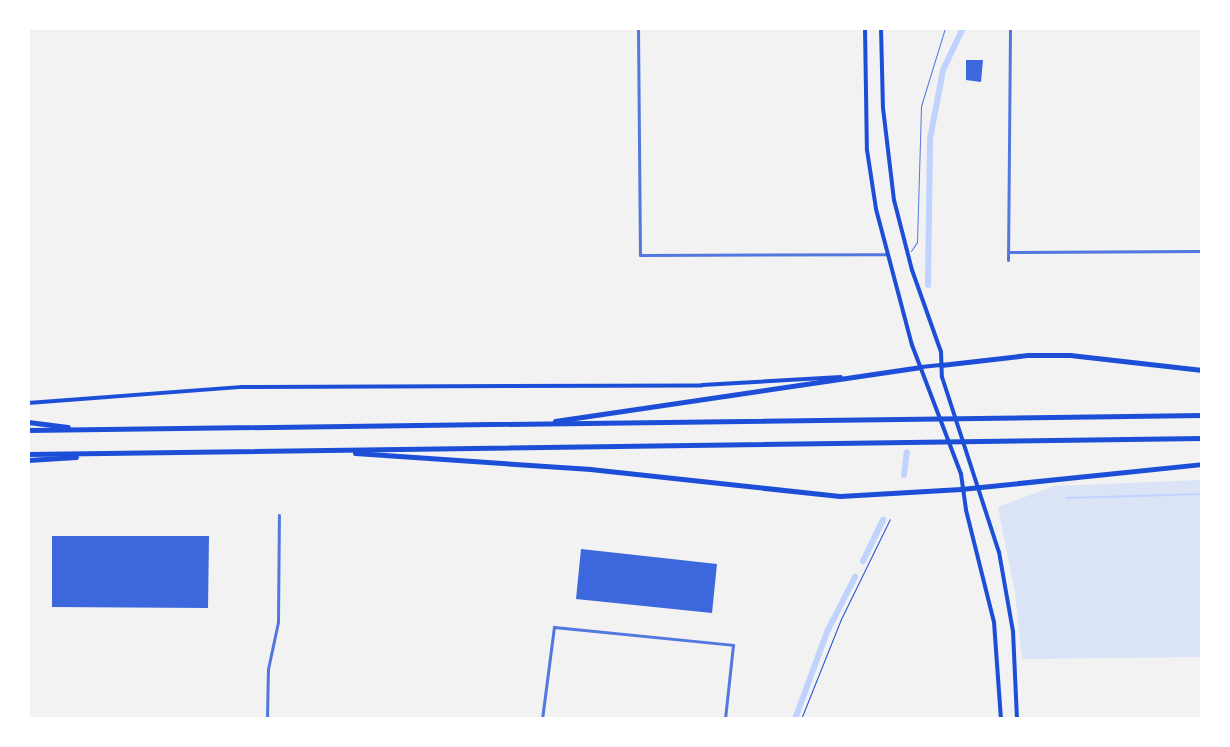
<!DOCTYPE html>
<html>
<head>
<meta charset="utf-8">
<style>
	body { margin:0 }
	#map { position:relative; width:1230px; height:747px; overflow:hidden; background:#f2f2f2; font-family:"Fira Sans Condensed",sans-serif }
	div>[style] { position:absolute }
	.green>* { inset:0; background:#dbe4f7 }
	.stream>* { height:2px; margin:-1px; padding:0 1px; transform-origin:1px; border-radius:1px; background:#bfd3fe }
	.canal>* { height:6px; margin:-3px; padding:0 3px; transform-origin:3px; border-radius:3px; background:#bfd3fe }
	.building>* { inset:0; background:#3d67dc }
	.path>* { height:1px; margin:-0.5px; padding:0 0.5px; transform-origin:0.5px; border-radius:0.5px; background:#1d4ed8 }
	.service>* { height:1px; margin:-0.5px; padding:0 0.5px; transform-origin:0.5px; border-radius:0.5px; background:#5277de }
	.minor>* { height:3px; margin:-1.5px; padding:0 1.5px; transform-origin:1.5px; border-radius:1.5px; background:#5277de }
	.tertiary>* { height:3px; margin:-1.5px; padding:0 1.5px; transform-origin:1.5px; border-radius:1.5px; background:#5277de }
	.secondary>* { height:4px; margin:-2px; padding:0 2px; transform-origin:2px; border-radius:2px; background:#1d4ed8 }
	.motorway>* { height:5px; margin:-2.5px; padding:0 2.5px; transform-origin:2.5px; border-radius:2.5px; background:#1d4ed8 }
	span { translate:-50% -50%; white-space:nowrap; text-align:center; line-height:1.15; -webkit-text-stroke:7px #fff; paint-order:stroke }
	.frame { position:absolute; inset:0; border:30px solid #fff; pointer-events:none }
</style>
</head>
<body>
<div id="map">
	<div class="green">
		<i style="clip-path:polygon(1202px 480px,1202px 657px,1022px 659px,1015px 593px,998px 507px,1054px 486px)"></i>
	</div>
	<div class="stream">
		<i style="left:1066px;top:498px;width:136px;rotate:-1.7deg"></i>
	</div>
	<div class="canal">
		<i style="left:928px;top:285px;width:146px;rotate:-89.2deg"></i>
		<i style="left:930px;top:139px;width:70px;rotate:-79.3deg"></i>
		<i style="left:943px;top:70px;width:47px;rotate:-64.5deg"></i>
		<i style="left:904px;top:475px;width:23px;rotate:-83deg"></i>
		<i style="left:863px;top:561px;width:46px;rotate:-64deg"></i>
		<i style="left:795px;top:719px;width:93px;rotate:-69.8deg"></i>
		<i style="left:827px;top:632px;width:62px;rotate:-63deg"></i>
	</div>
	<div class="building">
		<i style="clip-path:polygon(966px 60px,983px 60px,981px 82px,966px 80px)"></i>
		<i style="clip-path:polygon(52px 536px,209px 536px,208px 608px,52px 607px)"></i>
		<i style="clip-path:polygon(581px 549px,717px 564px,712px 613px,576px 599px)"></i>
	</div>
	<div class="path">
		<i style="left:801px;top:719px;width:108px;rotate:-68.2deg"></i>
		<i style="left:841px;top:619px;width:111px;rotate:-63.9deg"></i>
	</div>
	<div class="service">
		<i style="left:911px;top:251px;width:11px;rotate:-56deg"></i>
		<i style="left:917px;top:242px;width:136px;rotate:-88.3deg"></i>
		<i style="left:921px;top:106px;width:82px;rotate:-72.9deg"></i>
	</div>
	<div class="minor">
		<i style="left:638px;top:28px;width:227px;rotate:89.5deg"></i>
		<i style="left:640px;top:255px;width:247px;rotate:-0.2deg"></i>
		<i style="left:1008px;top:252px;width:194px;rotate:-0.3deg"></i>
		<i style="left:1008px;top:260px;width:232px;rotate:-89.5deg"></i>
		<i style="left:542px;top:719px;width:93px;rotate:-82.6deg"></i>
		<i style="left:554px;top:627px;width:180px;rotate:5.7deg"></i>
		<i style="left:733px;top:645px;width:74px;rotate:96.2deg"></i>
	</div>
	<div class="tertiary">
		<i style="left:267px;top:719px;width:50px;rotate:-88.9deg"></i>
		<i style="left:268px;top:669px;width:48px;rotate:-78deg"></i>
		<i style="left:278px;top:622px;width:107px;rotate:-89.5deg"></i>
	</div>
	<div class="secondary">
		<i style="left:865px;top:28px;width:122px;rotate:89.1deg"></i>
		<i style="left:867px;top:150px;width:60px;rotate:81.3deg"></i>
		<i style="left:876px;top:209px;width:141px;rotate:75.2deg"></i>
		<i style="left:912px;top:345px;width:138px;rotate:69.2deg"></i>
		<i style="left:961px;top:474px;width:36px;rotate:82deg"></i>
		<i style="left:966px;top:510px;width:115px;rotate:76deg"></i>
		<i style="left:994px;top:622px;width:97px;rotate:85.9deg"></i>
		<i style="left:881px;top:28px;width:80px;rotate:88.6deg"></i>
		<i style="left:883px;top:108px;width:93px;rotate:83.2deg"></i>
		<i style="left:894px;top:200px;width:72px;rotate:75.6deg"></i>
		<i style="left:912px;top:270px;width:87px;rotate:70.5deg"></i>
		<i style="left:941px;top:352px;width:25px;rotate:88deg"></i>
		<i style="left:942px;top:377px;width:184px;rotate:72deg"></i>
		<i style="left:999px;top:552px;width:80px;rotate:80deg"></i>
		<i style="left:1013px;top:631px;width:88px;rotate:87.4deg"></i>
		<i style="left:921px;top:367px;width:20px;rotate:-6deg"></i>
		<i style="left:28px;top:403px;width:215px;rotate:-4.3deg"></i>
		<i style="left:242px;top:387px;width:460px;rotate:-0.2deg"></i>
		<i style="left:702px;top:385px;width:139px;rotate:-3.3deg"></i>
	</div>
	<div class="motorway">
		<i style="left:941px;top:365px;width:88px;rotate:-6.6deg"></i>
		<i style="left:1028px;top:355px;width:42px"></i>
		<i style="left:1070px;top:355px;width:133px;rotate:6.5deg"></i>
		<i style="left:555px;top:421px;width:370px;rotate:-8.4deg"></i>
		<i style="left:28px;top:422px;width:40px;rotate:7.1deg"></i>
		<i style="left:28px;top:430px;width:1174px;rotate:-0.73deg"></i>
		<i style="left:355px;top:453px;width:236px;rotate:3.9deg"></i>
		<i style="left:590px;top:469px;width:251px;rotate:6.2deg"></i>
		<i style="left:840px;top:496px;width:121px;rotate:-3.3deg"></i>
		<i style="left:961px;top:489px;width:242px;rotate:-5.9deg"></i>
		<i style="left:28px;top:454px;width:1174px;rotate:-0.78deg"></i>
		<i style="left:28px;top:460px;width:48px;rotate:-3.6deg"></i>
	</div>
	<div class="frame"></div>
</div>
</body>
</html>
